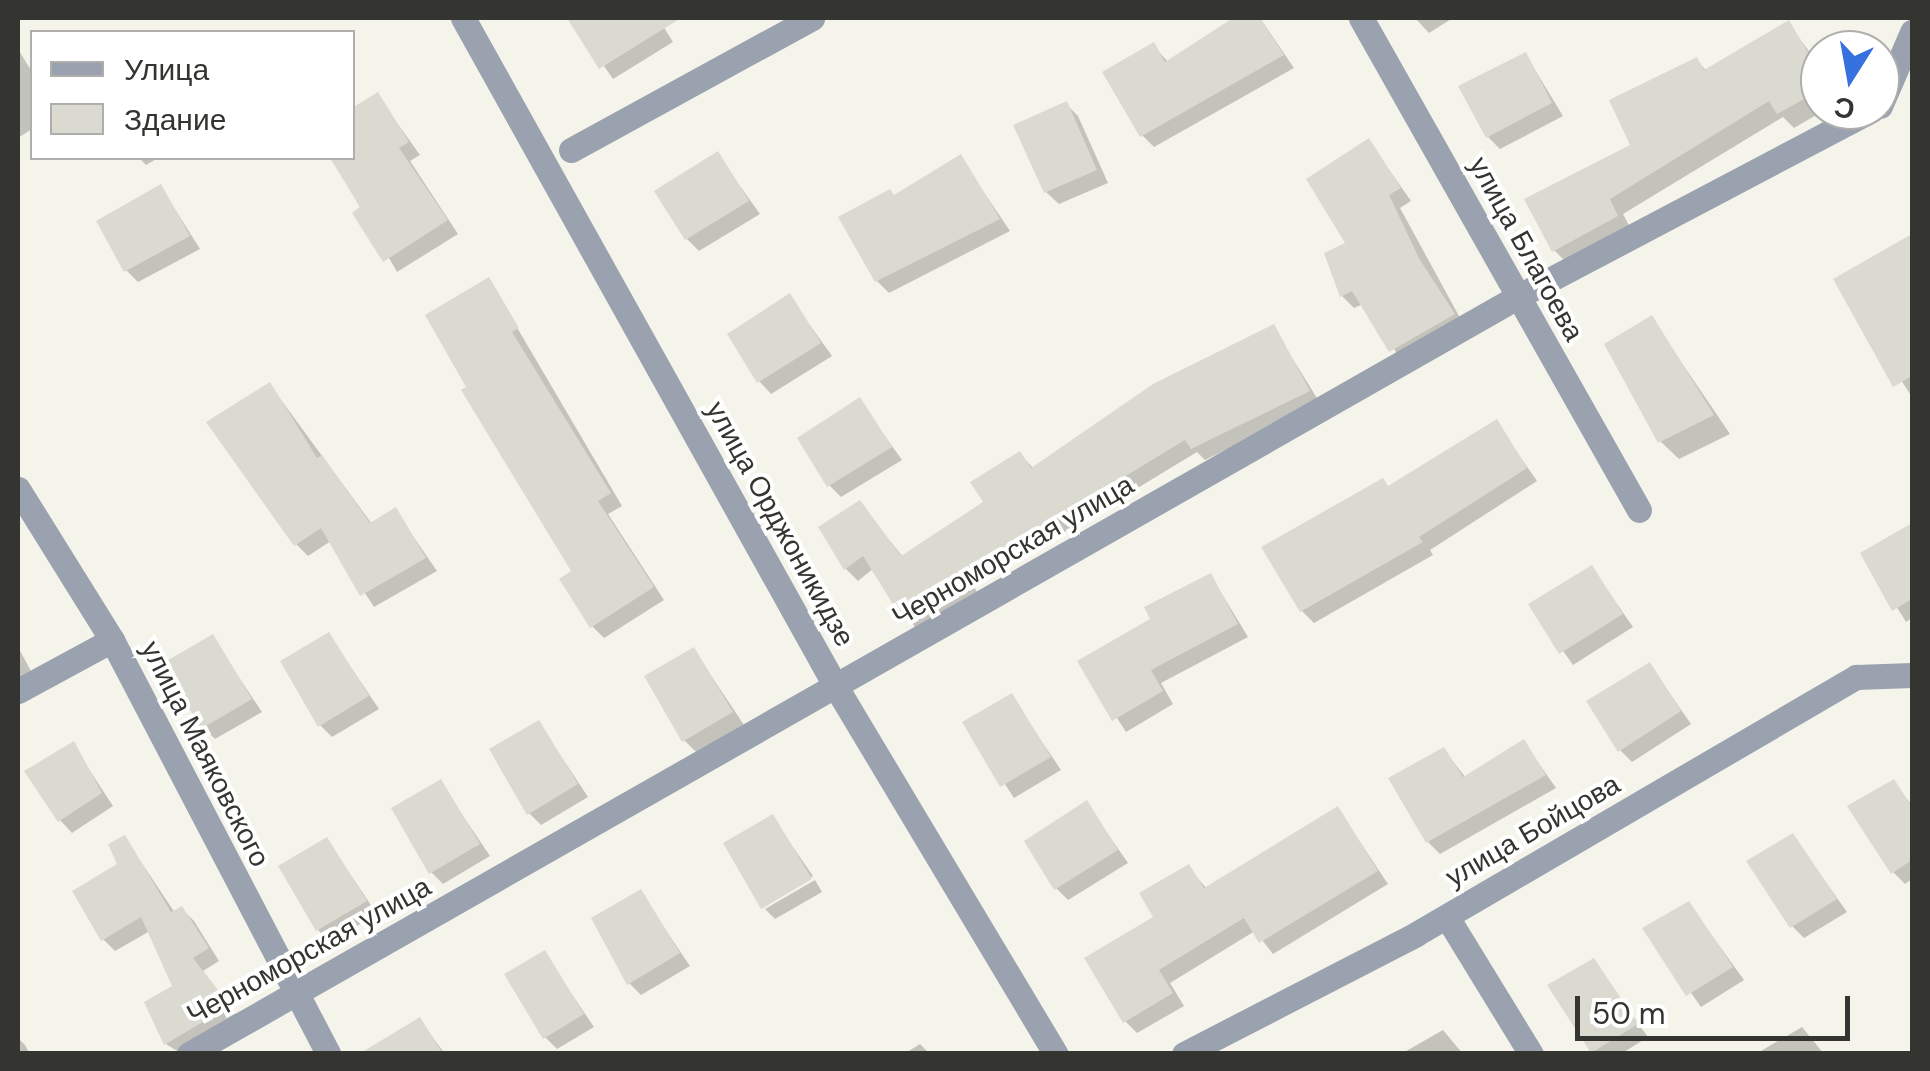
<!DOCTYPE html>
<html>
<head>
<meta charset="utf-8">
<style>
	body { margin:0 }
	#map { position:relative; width:1930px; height:1071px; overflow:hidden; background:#f4f4ea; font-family:"DM Sans",sans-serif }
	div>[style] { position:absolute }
	.shadow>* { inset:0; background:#0003 }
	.building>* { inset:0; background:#dbdad1 }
	.minor>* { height:25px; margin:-12.5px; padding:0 12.5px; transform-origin:12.5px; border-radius:12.5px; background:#9aa1af }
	span { translate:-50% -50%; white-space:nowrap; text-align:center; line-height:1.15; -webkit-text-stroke:8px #fff; paint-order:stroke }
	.street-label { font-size:28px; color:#343430 }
	.frame { position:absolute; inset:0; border:20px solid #343430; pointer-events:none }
	.legend { position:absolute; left:30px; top:30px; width:325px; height:130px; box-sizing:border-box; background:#fff; border:2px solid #aeaeac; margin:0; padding:12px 18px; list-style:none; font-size:30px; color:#343430 }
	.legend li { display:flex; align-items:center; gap:20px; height:50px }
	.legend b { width:50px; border:2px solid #aeaeac }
	.north { position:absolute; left:1800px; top:30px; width:100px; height:100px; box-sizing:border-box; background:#fff; border:2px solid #aeaeac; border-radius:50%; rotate:191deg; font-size:28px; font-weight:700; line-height:40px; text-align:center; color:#343430 }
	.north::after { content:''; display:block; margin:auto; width:35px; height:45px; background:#3770df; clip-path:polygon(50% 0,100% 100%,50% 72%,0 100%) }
	.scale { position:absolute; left:1575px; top:996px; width:275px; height:45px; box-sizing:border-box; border:5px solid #343430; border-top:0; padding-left:12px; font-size:30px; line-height:35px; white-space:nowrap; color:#343430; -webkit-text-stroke:8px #fff; paint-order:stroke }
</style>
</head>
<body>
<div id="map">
	<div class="shadow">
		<i style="clip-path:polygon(658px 18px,673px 42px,613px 79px,572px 20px)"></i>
		<i style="clip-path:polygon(1238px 18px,1260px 18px,1294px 68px,1154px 147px,1142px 135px,1153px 45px,1168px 62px)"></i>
		<i style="clip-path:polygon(1415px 18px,1453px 18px,1429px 33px)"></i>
		<i style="clip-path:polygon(1788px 23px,1820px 66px,1825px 110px,1794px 128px,1783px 117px,1623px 214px,1632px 231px,1569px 265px,1554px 250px,1696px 60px,1707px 71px)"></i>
		<i style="clip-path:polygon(18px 49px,32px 72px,32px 129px,18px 138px)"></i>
		<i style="clip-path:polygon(1526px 55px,1563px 116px,1500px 149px,1488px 137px)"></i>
		<i style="clip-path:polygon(377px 95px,420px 155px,410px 161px,458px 234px,397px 272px,332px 158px,352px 158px)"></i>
		<i style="clip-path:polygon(1066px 104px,1078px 116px,1108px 183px,1059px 204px,1046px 192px)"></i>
		<i style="clip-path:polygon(1369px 141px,1411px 201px,1400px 208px,1465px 327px,1403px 362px,1363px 304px,1354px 308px,1342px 296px)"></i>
		<i style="clip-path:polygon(717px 154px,760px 214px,699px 251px,687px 239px)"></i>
		<i style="clip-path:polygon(960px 157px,1010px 231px,889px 293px,877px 281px,895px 197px)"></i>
		<i style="clip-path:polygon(139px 158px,158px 158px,146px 165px)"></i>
		<i style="clip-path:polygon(161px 187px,200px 249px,138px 282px,126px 270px)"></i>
		<i style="clip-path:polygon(1912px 237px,1912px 397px,1836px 280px)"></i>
		<i style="clip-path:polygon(489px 280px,622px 506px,608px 514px,664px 600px,604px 638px,592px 626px,575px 572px,469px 388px)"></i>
		<i style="clip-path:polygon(789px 296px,832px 356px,771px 394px,759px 381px)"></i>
		<i style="clip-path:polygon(1652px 319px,1730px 434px,1679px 459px,1660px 441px)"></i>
		<i style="clip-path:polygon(1273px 327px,1320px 403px,1205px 460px,1197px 452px,974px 587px,979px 595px,919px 633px,874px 568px,858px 581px,846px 569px,860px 504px,903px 557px,987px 503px,1020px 454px,1034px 469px)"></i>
		<i style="clip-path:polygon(270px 385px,372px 524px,395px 510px,437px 571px,374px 607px,331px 541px,308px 556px,296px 544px)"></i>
		<i style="clip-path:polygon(859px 400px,902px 460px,841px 497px,829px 485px)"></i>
		<i style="clip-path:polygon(1496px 422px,1537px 481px,1430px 550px,1433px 555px,1314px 623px,1302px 611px,1390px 488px)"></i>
		<i style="clip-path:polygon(1912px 526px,1912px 618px,1906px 622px,1864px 554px)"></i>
		<i style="clip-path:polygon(1592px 568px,1633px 627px,1573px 665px,1531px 605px)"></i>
		<i style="clip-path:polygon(1211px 576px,1248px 637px,1161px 683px,1173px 704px,1126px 732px,1081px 662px,1153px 620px)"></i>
		<i style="clip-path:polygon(329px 635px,379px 709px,332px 737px,320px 725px)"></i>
		<i style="clip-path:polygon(212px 637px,262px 712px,215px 739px,203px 727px)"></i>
		<i style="clip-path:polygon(18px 647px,32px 673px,18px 681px)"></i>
		<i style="clip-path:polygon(694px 650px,744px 725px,696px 752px,684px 740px)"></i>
		<i style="clip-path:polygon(1650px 665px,1691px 724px,1632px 762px,1620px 750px)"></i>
		<i style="clip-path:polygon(1011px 696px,1061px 770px,1014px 798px,965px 723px)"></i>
		<i style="clip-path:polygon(539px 723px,588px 797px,541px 825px,529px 813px)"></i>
		<i style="clip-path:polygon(1524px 742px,1556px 788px,1440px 854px,1428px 842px,1444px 750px,1466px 778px)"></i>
		<i style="clip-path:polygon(73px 745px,113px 806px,72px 833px,60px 820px)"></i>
		<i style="clip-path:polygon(440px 782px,490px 856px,443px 884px,431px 872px)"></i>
		<i style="clip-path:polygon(1893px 782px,1912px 805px,1912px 879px,1905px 884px,1893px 872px)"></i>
		<i style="clip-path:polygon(1086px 803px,1128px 863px,1068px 900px,1056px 888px)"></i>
		<i style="clip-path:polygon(1338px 809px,1388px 884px,1273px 954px,1255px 931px,1170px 983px,1184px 1006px,1137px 1033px,1125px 1021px,1157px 918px,1188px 867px,1207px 889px)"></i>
		<i style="clip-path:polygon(772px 817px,813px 876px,763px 905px)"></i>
		<i style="clip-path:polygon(1793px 836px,1847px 912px,1804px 938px,1792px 926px)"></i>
		<i style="clip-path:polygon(125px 838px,175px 913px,182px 909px,194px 921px,219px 961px,203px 971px,240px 1019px,182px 1054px,166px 1044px,147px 1003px,175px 987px,150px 931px,115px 951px,103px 939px)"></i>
		<i style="clip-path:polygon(327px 840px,377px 914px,330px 942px,318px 930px)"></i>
		<i style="clip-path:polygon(815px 880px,822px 892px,775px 919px,765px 909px)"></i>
		<i style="clip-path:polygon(640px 892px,690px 966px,641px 995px,629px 983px)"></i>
		<i style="clip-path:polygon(1689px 904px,1744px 980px,1701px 1007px,1646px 929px)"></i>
		<i style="clip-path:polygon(544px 953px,594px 1027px,557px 1049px,545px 1037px)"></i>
		<i style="clip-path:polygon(1593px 961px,1648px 1037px,1621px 1054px,1593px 1052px)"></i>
		<i style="clip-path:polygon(420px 1020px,445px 1054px,378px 1054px)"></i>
		<i style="clip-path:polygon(1802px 1027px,1824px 1054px,1759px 1052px)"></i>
		<i style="clip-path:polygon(1443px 1030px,1463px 1054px,1401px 1054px)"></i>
		<i style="clip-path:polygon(18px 1038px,25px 1045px,30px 1054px,18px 1054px)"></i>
		<i style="clip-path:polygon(920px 1044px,930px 1054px,904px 1054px)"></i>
	</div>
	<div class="building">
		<i style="clip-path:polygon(567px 18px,681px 18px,599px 69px)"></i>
		<i style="clip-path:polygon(1233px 18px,1260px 18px,1284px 55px,1140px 137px,1102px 72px,1154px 42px,1165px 62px)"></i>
		<i style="clip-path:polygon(1789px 20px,1820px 73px,1820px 90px,1777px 114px,1769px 101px,1610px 199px,1618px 216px,1552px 252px,1524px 199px,1630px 145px,1609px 100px,1697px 57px,1704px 70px)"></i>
		<i style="clip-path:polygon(1526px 52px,1552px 103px,1486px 138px,1458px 86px)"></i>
		<i style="clip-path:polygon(378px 92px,409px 142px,399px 148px,448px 220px,383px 262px,352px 213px,360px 207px,330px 158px,352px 158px,352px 108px)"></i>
		<i style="clip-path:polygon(1067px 101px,1097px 170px,1044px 193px,1013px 125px)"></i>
		<i style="clip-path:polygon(1369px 138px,1401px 188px,1389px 195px,1420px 260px,1455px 314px,1389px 352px,1352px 291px,1340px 297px,1324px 253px,1345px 243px,1306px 179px)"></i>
		<i style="clip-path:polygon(718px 151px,749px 201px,685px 240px,654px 191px)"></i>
		<i style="clip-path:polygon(961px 154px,1000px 219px,875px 282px,838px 217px,890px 189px,894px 195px)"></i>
		<i style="clip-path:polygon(161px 184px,190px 236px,124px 272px,96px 221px)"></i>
		<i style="clip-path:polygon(1912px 234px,1912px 376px,1893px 387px,1833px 279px)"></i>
		<i style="clip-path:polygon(489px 277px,519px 328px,512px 332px,611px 493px,598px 501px,654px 587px,590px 628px,559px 579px,571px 571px,461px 390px,466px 387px,425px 315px)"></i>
		<i style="clip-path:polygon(790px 293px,821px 343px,757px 383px,727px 334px)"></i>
		<i style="clip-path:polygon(1652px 315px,1714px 415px,1658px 443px,1604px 344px)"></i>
		<i style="clip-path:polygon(1274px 324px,1310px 391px,1191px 449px,1185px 440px,964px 574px,969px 582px,904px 622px,863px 556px,844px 570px,818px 527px,860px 500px,901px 556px,983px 502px,970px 482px,1020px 451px,1031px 468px,1153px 384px)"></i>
		<i style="clip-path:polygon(270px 382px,317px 458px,322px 455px,370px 523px,396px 507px,426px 558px,360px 596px,321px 528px,294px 546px,206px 422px)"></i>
		<i style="clip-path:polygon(860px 397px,892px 447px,827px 487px,797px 438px)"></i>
		<i style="clip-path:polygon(1497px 419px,1527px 468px,1419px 537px,1423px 542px,1300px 612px,1261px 547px,1383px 478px,1388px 486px)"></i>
		<i style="clip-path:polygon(1912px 523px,1912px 599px,1892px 611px,1860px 553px)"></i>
		<i style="clip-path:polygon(1592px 565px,1623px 614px,1559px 654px,1528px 604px)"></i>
		<i style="clip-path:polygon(1211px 573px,1238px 624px,1151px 670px,1163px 691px,1112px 721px,1077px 661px,1150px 619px,1144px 607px)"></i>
		<i style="clip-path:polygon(329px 632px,369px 696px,318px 727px,280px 661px)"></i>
		<i style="clip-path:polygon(213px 634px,252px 699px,201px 729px,163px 663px)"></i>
		<i style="clip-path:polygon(694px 647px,733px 712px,682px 742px,644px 676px)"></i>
		<i style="clip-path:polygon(1650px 662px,1681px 711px,1618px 752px,1586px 701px)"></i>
		<i style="clip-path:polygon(1012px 693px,1051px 757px,1000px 787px,962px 722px)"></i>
		<i style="clip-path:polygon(539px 720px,578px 784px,527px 815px,489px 749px)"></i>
		<i style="clip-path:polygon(1524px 739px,1546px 775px,1426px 843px,1388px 778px,1444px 747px,1463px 777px)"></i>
		<i style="clip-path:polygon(74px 741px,102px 793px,58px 822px,24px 771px)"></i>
		<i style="clip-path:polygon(441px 779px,480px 844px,429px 874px,391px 808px)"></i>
		<i style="clip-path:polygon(1894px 779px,1912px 807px,1912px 860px,1891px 874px,1847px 806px)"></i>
		<i style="clip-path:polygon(1087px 800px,1118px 850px,1054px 890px,1024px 841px)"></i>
		<i style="clip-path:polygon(1338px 806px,1378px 871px,1259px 943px,1244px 918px,1159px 970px,1173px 993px,1123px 1023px,1084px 958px,1153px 917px,1139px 893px,1189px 864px,1204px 888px)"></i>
		<i style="clip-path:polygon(773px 814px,812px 879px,761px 909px,723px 843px)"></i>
		<i style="clip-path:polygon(1793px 833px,1837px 899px,1790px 928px,1746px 861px)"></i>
		<i style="clip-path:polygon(125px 835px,171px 912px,182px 906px,209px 948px,193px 958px,230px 1006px,164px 1045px,144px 1002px,172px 986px,141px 917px,101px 941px,72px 891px,117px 864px,108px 844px)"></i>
		<i style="clip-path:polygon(327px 837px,367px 901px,316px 931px,278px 866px)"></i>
		<i style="clip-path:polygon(641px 889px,680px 953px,627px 985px,591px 918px)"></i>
		<i style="clip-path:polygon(1689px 901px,1733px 967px,1686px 996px,1642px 928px)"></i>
		<i style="clip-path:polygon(545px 950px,584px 1014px,543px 1039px,504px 974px)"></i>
		<i style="clip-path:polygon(1594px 958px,1638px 1024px,1591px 1053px,1547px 985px)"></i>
		<i style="clip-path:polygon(420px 1017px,443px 1054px,359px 1054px)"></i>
	</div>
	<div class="minor">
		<i style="left:463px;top:18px;width:766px;rotate:60.86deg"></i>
		<i style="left:836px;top:687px;width:428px;rotate:59.1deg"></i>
		<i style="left:1361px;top:18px;width:565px;rotate:60.53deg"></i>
		<i style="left:1880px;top:106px;width:81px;rotate:-66.6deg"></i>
		<i style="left:571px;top:150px;width:275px;rotate:-28.7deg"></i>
		<i style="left:18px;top:489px;width:178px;rotate:58.1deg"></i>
		<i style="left:112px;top:640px;width:467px;rotate:62.4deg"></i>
		<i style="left:18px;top:691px;width:107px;rotate:-28.5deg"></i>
		<i style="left:1447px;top:917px;width:161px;rotate:58.5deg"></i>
		<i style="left:189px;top:1054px;width:1531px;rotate:-29.68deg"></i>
		<i style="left:1519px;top:296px;width:399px;rotate:-27.8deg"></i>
		<i style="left:1184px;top:1054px;width:261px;rotate:-27.3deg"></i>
		<i style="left:1416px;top:934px;width:510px;rotate:-30.29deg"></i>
		<i style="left:1856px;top:677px;width:56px;rotate:-2deg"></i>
	</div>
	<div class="street-label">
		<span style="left:1526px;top:249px;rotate:61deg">улица Благоева</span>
		<span style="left:780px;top:524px;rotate:61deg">улица Орджоникидзе</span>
		<span style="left:1013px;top:551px;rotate:-30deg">Черноморская улица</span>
		<span style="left:205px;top:754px;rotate:63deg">улица Маяковского</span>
		<span style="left:1533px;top:831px;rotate:-30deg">улица Бойцова</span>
		<span style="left:309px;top:951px;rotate:-29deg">Черноморская улица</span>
	</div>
	<div class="frame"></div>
	<ul class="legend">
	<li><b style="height:12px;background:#9aa1af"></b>Улица</li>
	<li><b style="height:28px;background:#dbdad1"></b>Здание</li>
	</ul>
	<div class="north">С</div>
	<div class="scale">50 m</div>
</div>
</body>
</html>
